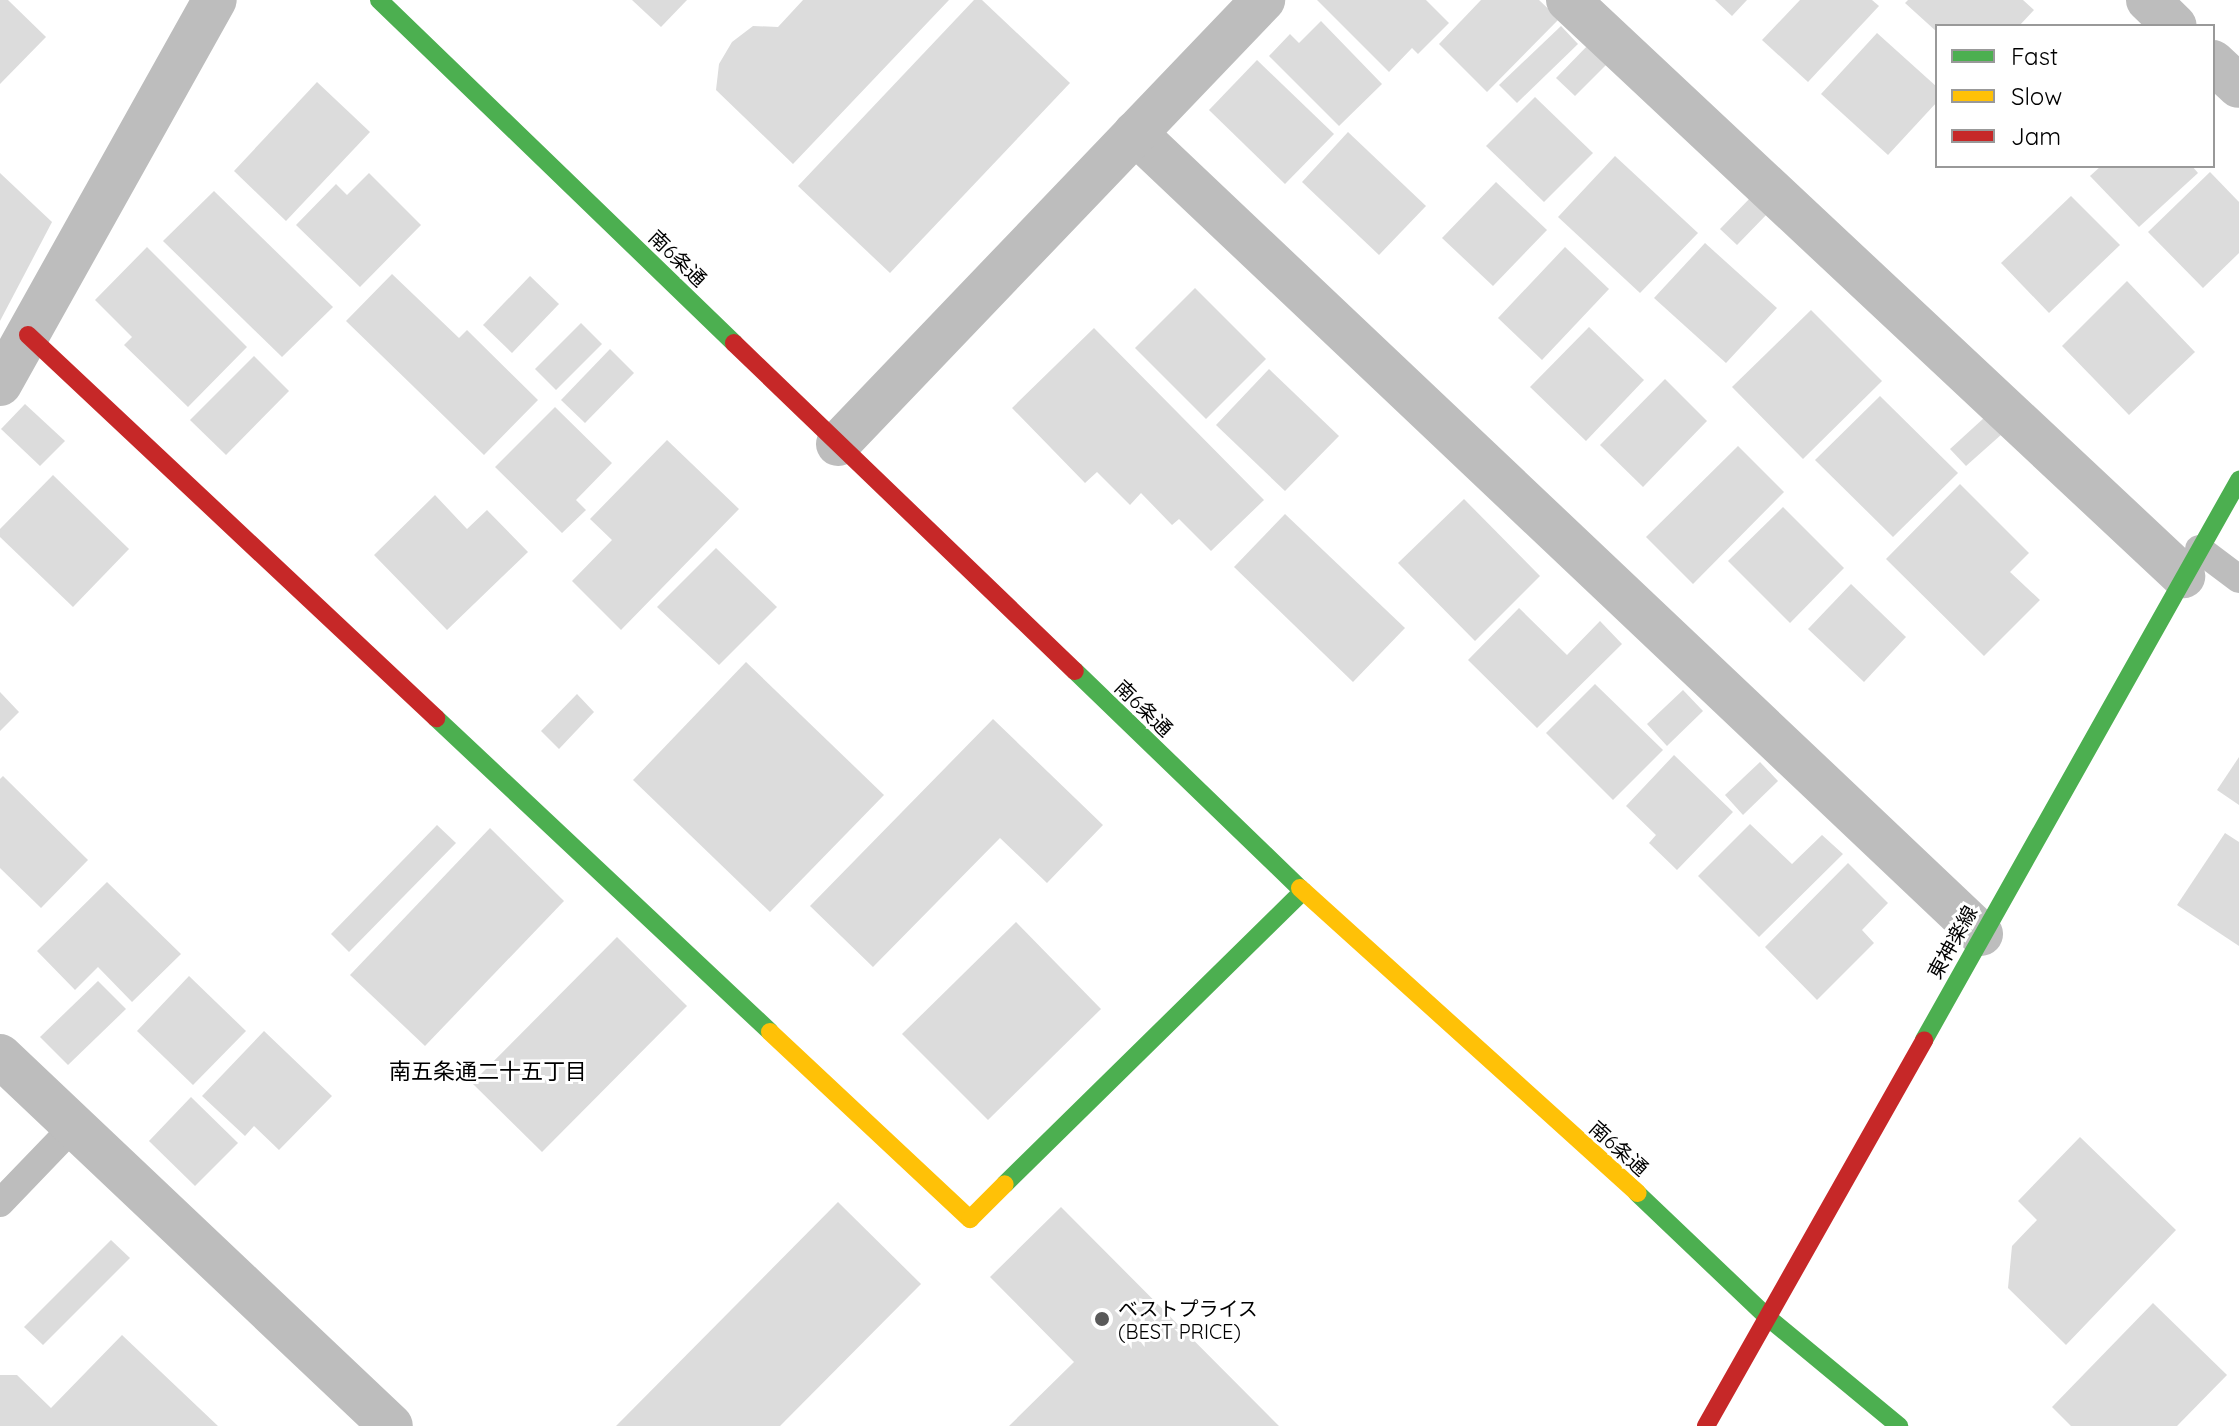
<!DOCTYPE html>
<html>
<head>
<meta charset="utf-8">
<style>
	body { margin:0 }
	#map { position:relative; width:2239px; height:1426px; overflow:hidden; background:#fff; font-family:Quicksand,"Noto Sans JP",sans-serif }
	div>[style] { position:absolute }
	.building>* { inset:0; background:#dcdcdc }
	.lane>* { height:28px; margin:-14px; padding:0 14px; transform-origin:14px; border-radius:14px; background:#bdbdbd }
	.street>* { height:44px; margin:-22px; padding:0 22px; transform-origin:22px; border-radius:22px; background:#bdbdbd }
	.fast>* { height:18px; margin:-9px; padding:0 9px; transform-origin:9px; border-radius:9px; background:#4caf50 }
	.slow>* { height:18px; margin:-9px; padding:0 9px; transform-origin:9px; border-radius:9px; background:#ffc107 }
	.jam>* { height:18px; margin:-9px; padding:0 9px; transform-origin:9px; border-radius:9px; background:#c62828 }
	.dots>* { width:22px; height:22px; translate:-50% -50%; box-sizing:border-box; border:4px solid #fff; border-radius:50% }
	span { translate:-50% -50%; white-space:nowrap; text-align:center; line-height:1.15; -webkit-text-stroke:6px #fff; paint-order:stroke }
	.street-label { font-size:20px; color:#000 }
	.poi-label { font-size:20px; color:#000 }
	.left { translate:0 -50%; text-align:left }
	.neighbourhood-label { font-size:22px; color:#000 }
	.legend { position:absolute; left:1935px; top:24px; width:280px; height:144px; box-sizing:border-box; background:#fff; border:2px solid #999; margin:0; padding:10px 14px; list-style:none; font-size:24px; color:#000 }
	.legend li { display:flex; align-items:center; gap:16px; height:40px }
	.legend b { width:40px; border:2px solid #999 }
</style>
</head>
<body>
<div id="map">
	<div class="building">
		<i style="clip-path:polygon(0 0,8px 0,46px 37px,0 84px)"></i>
		<i style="clip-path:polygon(632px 0,687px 0,661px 27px)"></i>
		<i style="clip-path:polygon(803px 0,949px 0,793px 164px,716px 90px,719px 64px,732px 42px,753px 26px,778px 27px)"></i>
		<i style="clip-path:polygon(974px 0,982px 0,1070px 83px,890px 273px,798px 186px)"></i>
		<i style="clip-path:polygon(1317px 0,1426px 0,1449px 23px,1418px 54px,1412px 48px,1389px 72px)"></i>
		<i style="clip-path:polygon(1481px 0,1539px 0,1559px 19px,1487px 92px,1439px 44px)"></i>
		<i style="clip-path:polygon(1715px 0,1747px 0,1732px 16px)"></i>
		<i style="clip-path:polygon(1800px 0,1872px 0,1879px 6px,1808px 82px,1762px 40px)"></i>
		<i style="clip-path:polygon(1908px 0,2023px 0,2034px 10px,2019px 26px,1937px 26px,1937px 32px,1905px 3px)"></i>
		<i style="clip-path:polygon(1321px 21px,1382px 84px,1339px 126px,1269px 56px,1290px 34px,1299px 43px)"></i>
		<i style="clip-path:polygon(1561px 26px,1578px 44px,1517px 103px,1499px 85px)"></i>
		<i style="clip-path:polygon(1877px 33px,1937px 87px,1937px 102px,1888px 155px,1821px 94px)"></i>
		<i style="clip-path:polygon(1591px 42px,1611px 60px,1575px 96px,1556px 78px)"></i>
		<i style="clip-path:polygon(1257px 60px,1334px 134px,1285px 184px,1209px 110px)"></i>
		<i style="clip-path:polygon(317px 82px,370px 132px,286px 221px,234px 171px)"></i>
		<i style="clip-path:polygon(1535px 97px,1593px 153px,1544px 202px,1486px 146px)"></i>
		<i style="clip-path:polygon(1348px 132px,1426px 206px,1379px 255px,1302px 182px)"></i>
		<i style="clip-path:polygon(1615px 156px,1698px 233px,1640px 293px,1558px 217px)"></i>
		<i style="clip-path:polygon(2101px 166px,2192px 166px,2198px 173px,2139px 227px,2090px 176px)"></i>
		<i style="clip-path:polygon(2210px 172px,2239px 202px,2239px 253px,2203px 288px,2148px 232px)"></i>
		<i style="clip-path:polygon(0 173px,52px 222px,0 321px)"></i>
		<i style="clip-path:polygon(369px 173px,421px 225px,360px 287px,296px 225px,336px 184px,347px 195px)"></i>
		<i style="clip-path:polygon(1496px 182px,1547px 230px,1493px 286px,1442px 238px)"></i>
		<i style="clip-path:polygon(214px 191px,333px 307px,282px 357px,163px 241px)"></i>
		<i style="clip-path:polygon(1753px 195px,1770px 211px,1737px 245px,1720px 229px)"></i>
		<i style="clip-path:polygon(2071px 196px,2120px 245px,2049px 313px,2001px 263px)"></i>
		<i style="clip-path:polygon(1705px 243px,1777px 308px,1726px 363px,1654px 298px)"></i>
		<i style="clip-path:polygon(147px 247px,247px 347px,188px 407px,124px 345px,132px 337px,95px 300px)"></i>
		<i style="clip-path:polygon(1565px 247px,1609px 289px,1542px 360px,1498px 318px)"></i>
		<i style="clip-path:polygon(392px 274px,459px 338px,467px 330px,538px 400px,484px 455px,346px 321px)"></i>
		<i style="clip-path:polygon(530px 276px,559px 304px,512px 353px,483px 325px)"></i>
		<i style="clip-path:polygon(2127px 281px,2195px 352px,2129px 415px,2062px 346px)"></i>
		<i style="clip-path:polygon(1195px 288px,1266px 359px,1206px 419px,1135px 348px)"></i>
		<i style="clip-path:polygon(1811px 310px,1882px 381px,1803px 459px,1732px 387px)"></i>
		<i style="clip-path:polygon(581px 323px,602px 344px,556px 390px,535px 369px)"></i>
		<i style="clip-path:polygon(1589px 327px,1644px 380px,1586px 441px,1530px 387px)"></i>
		<i style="clip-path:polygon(1094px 328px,1264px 500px,1211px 551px,1179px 519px,1172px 525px,1141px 493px,1130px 505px,1097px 472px,1085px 483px,1012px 408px)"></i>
		<i style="clip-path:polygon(610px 349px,634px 373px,585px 423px,561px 400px)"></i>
		<i style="clip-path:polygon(254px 356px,289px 391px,226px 455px,190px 420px)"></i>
		<i style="clip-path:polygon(1269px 369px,1339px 436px,1285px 491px,1216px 425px)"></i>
		<i style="clip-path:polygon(1665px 379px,1707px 421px,1643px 487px,1600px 445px)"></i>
		<i style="clip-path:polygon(1880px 396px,1958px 473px,1893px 537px,1815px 460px)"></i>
		<i style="clip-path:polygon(25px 404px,65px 441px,40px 466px,1px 429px)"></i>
		<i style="clip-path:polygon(555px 407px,612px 463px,576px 500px,586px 510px,562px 533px,495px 467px)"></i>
		<i style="clip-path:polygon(1985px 417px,2002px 434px,1966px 466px,1950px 449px)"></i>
		<i style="clip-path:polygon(667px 440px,739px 509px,621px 630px,572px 581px,612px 540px,590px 519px)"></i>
		<i style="clip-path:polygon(1738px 446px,1784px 492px,1693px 584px,1646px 537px)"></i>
		<i style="clip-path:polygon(53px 475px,129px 549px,73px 607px,0 537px,0 529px)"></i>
		<i style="clip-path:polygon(1960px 484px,2029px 553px,2010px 572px,2040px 600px,1984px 656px,1886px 559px)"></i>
		<i style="clip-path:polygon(435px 495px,467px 529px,487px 510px,528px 552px,447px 630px,374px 555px)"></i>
		<i style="clip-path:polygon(1464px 499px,1540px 576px,1475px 641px,1398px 563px)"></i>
		<i style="clip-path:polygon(1783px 507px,1844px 568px,1790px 623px,1728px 561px)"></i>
		<i style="clip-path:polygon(1285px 514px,1405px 628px,1353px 682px,1234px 567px)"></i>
		<i style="clip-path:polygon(716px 548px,777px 607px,719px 665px,657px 607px)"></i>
		<i style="clip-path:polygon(1851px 584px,1906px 637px,1864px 682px,1808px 629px)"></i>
		<i style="clip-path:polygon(1519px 608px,1567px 655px,1600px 621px,1622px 644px,1537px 728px,1468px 660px)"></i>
		<i style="clip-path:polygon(746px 662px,884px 795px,770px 912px,633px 780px)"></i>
		<i style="clip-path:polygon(1595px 684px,1663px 750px,1613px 800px,1546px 733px)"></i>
		<i style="clip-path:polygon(1683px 690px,1703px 711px,1667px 746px,1647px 724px)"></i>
		<i style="clip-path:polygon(0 692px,19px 712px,0 731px)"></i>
		<i style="clip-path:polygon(577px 694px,594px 712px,559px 749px,541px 731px)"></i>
		<i style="clip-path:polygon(993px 719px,1103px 825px,1047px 883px,1000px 838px,873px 967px,810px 906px)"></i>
		<i style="clip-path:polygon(1674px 755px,1733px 812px,1677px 870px,1649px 843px,1656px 835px,1626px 806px)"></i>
		<i style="clip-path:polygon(2239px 757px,2239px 805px,2217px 790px)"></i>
		<i style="clip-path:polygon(1760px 762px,1778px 781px,1743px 815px,1725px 795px)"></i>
		<i style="clip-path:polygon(3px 776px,88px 860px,41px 908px,0 868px,0 779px)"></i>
		<i style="clip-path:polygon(1750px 824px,1792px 864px,1822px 835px,1843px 854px,1759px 937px,1698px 876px)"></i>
		<i style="clip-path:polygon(437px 825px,456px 843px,349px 952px,331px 934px)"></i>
		<i style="clip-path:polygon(490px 828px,564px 901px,425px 1046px,350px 975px)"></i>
		<i style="clip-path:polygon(2225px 833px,2239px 842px,2239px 946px,2177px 905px)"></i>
		<i style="clip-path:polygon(1848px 863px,1888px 903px,1862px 930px,1874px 943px,1817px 1000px,1765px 947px)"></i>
		<i style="clip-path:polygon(107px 882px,181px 954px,132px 1002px,98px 967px,75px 990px,37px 951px)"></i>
		<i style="clip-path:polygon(1016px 922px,1101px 1009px,988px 1120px,902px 1034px)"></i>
		<i style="clip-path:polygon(617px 937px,687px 1006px,542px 1152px,472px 1083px)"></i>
		<i style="clip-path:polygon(189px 976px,246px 1031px,193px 1085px,137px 1031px)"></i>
		<i style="clip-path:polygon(98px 981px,126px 1009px,68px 1065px,40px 1037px)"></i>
		<i style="clip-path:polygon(264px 1031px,332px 1096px,279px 1150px,254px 1126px,245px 1136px,202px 1096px)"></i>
		<i style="clip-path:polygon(191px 1097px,238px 1143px,195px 1186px,149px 1141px)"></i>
		<i style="clip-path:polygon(2080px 1137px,2176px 1230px,2066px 1345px,2008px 1288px,2012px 1246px,2037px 1220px,2018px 1201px)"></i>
		<i style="clip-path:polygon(838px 1202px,921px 1284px,780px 1426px,616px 1426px)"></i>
		<i style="clip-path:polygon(1061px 1207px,1279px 1426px,1009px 1426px,1074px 1362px,990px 1277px)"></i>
		<i style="clip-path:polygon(111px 1240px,130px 1258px,43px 1345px,24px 1327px)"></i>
		<i style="clip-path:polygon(2153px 1303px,2227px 1375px,2177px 1426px,2071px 1426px,2052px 1407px)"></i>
		<i style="clip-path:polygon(122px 1335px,218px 1426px,0 1426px,0 1375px,17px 1375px,51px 1408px)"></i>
	</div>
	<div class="lane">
		<i style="left:2199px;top:549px;width:50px;rotate:36.9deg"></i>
		<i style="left:0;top:1203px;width:107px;rotate:-46.1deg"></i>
	</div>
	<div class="street">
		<i style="left:1568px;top:0;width:843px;rotate:43.12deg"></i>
		<i style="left:2148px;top:0;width:37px;rotate:44deg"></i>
		<i style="left:2213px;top:62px;width:35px;rotate:43deg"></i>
		<i style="left:1135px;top:133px;width:1165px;rotate:43.43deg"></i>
		<i style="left:0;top:384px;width:440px;rotate:-60.8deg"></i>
		<i style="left:838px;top:444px;width:615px;rotate:-46.25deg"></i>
		<i style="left:0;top:1056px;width:538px;rotate:43.42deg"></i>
	</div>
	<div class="fast">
		<i style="left:379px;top:0;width:494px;rotate:44deg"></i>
		<i style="left:1075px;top:671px;width:313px;rotate:44deg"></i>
		<i style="left:436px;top:718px;width:458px;rotate:43.2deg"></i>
		<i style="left:1924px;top:1040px;width:643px;rotate:-60.64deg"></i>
		<i style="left:1005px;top:1184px;width:418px;rotate:-44.5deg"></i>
		<i style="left:1637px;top:1193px;width:178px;rotate:43.6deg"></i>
		<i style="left:1766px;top:1316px;width:173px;rotate:39.6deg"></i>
	</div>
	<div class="slow">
		<i style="left:1300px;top:888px;width:455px;rotate:42.1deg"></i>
		<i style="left:770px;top:1032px;width:274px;rotate:43.1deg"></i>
		<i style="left:970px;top:1219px;width:49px;rotate:-45deg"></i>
	</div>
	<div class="jam">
		<i style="left:28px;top:335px;width:560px;rotate:43.19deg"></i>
		<i style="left:734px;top:343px;width:473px;rotate:43.9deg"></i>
		<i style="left:1706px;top:1426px;width:443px;rotate:-60.5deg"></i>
	</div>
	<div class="dots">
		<i style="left:1102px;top:1319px;background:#595959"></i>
	</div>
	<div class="street-label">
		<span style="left:678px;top:258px;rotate:44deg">南6条通</span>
		<span style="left:1144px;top:708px;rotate:44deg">南6条通</span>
		<span style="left:1952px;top:942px;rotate:-61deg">東神楽線</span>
		<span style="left:1619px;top:1148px;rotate:42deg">南6条通</span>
	</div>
	<div class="poi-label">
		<span class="left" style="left:1118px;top:1320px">ベストプライス<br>(BEST PRICE)</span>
	</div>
	<div class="neighbourhood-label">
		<span style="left:488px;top:1072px">南五条通二十五丁目</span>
	</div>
	<ul class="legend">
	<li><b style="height:10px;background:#4caf50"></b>Fast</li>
	<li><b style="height:10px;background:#ffc107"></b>Slow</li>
	<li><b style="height:10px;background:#c62828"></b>Jam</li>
	</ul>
</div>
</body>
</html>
